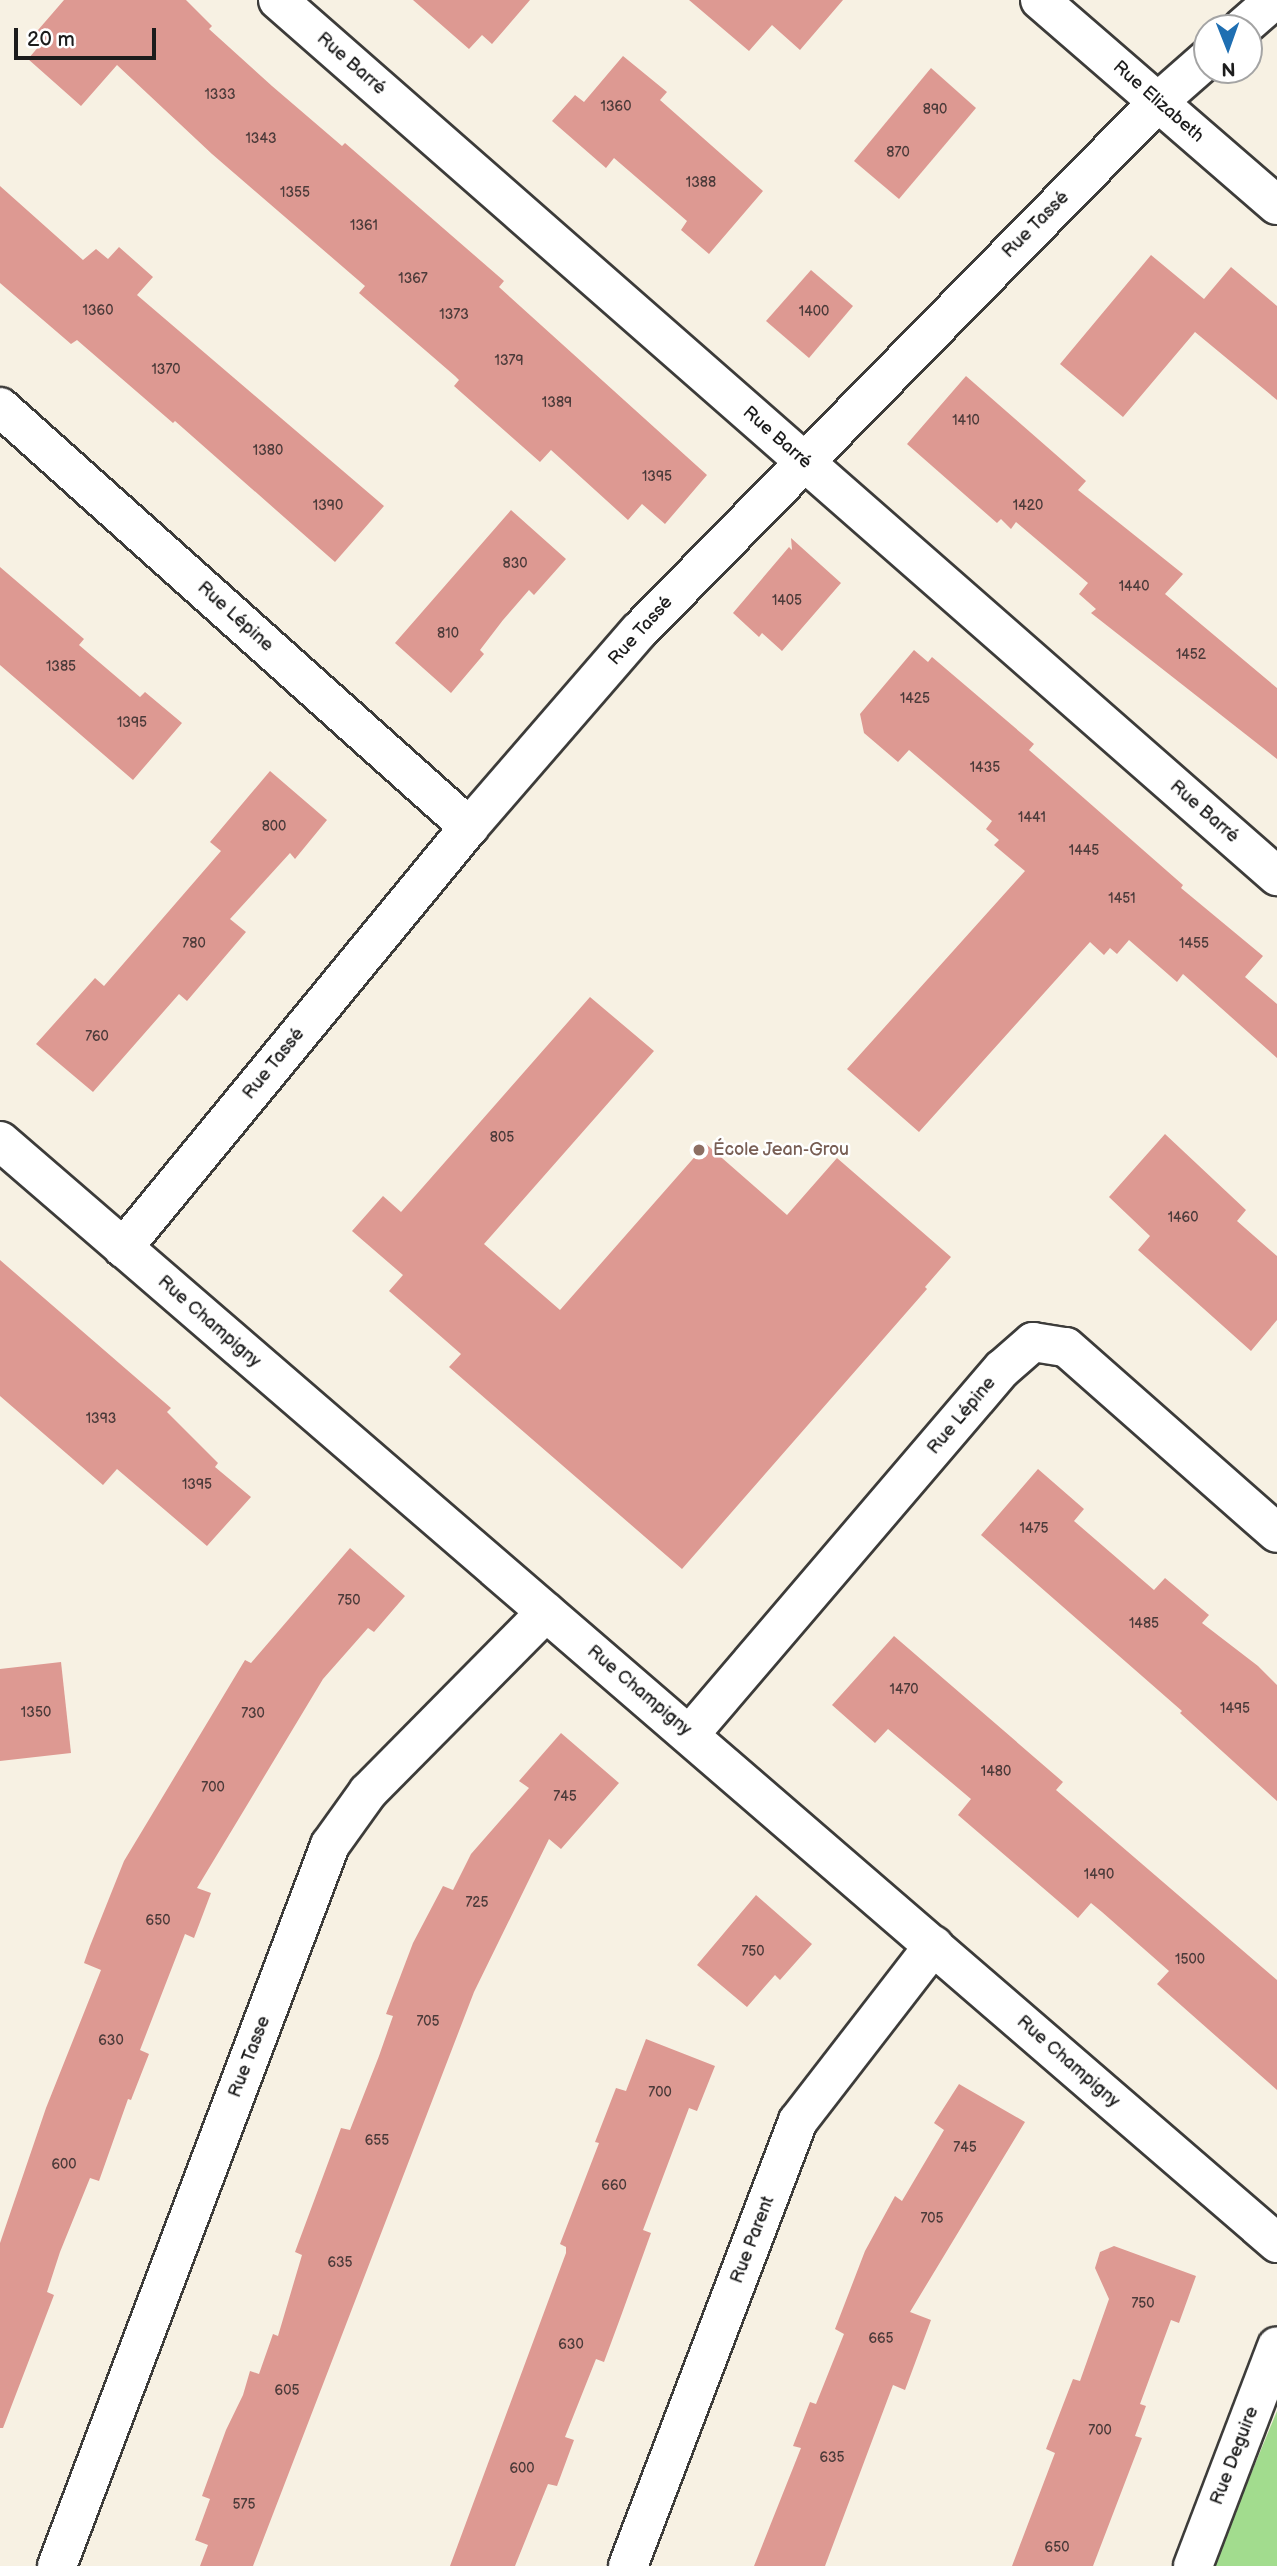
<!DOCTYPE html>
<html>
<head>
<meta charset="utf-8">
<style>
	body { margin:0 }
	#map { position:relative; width:1277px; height:2566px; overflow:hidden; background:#f7f1e3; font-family:"Balsamiq Sans",sans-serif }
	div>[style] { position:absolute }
	.green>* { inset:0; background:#a2dc8e }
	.building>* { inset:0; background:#dd9992 }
	.roads { filter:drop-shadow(2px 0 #3d3c3a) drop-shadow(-2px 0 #3d3c3a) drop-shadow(0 2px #3d3c3a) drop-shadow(0 -2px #3d3c3a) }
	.minor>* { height:38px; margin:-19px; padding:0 19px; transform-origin:19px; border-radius:19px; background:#fff }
	.dots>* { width:19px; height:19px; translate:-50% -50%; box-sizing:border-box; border:4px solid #fff; border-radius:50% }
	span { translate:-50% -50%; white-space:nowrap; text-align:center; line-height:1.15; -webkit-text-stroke:5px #fff; paint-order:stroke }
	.number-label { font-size:14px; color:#4c3b3a }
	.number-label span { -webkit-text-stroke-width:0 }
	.street-label { font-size:18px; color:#1c1c1c }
	.education-label { font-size:18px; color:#785e54 }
	.left { translate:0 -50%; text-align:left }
	.north { position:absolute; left:1193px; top:14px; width:70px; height:70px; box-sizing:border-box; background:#fff; border:2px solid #a4a4a4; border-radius:50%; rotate:179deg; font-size:19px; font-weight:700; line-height:28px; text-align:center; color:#1c1c1c }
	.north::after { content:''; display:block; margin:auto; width:24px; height:32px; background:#1f6fb2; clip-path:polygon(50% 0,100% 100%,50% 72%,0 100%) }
	.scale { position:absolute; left:14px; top:28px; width:142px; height:32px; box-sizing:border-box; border:4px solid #1c1c1c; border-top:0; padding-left:9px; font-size:21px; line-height:24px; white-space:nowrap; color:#1c1c1c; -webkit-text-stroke:5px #fff; paint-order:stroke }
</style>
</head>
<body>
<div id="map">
	<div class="green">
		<i style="clip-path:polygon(1277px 2411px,1277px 2566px,1213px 2566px)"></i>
	</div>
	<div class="building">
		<i style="clip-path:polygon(64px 0,186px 0,212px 26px,209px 29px,272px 86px,342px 146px,345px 143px,504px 281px,499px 287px,707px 475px,665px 524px,642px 504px,628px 520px,551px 450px,540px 462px,454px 386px,459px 380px,455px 376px,359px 293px,365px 286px,212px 154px,117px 65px,81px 106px,28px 59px,40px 45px,32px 37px)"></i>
		<i style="clip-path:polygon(413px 0,530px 0,492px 44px,482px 35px,469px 49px)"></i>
		<i style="clip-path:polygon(689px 0,843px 0,800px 50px,772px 25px,749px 51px)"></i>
		<i style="clip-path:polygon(623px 56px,667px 92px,660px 100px,763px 191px,709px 254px,681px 230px,687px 221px,614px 158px,606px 168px,552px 121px,575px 95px,584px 102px)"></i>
		<i style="clip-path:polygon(931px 68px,976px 108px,899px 199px,854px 161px)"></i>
		<i style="clip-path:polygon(0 186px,83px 260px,96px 249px,108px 259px,119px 247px,153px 277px,137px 295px,384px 506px,335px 562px,175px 421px,173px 423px,77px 340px,71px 344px,0 283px)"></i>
		<i style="clip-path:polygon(1151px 255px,1204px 299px,1231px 267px,1277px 306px,1277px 400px,1195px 332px,1123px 417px,1060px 364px)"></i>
		<i style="clip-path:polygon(811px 270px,853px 306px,809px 358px,766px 321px)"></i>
		<i style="clip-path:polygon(966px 376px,1086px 481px,1078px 490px,1183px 574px,1165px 594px,1277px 688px,1277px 759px,1091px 613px,1096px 609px,1079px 594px,1088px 583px,1016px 522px,1011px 529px,1001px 519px,997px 523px,907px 444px)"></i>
		<i style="clip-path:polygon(511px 510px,566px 559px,534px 595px,529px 590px,503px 620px,480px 650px,484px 654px,451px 693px,395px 643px)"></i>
		<i style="clip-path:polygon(791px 538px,841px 583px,782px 651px,762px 633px,759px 637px,733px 613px,789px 547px,792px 550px)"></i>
		<i style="clip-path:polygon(0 567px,84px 639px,79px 645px,140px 697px,145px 692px,182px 723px,133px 780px,0 665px)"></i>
		<i style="clip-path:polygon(914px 650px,928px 662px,932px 657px,1034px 744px,1029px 750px,1183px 885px,1181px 888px,1263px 956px,1245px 977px,1277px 1004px,1277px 1058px,1183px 974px,1177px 982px,1129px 940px,1117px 954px,1110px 948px,1104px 955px,1090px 942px,919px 1132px,847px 1069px,1025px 871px,994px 845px,999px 840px,986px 829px,992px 821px,909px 750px,898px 762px,864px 733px,860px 714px)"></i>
		<i style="clip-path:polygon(270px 771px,327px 820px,295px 859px,290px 853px,230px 919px,246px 932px,187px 1001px,179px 994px,93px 1092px,36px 1044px,95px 978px,104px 986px,221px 851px,210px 842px)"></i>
		<i style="clip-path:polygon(590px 997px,654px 1051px,484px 1244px,560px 1310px,706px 1144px,787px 1215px,837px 1158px,951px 1257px,925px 1287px,927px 1289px,682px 1569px,449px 1367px,461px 1354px,389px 1291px,403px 1275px,352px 1231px,383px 1196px,401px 1212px)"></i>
		<i style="clip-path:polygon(1165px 1134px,1246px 1210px,1237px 1221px,1277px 1256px,1277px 1320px,1251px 1351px,1138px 1250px,1150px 1236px,1109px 1197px)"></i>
		<i style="clip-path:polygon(0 1260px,171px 1408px,167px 1412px,218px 1463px,215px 1467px,251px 1497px,207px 1546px,117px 1469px,103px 1485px,0 1396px)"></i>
		<i style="clip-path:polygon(1038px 1469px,1084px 1509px,1074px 1521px,1154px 1590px,1165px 1578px,1209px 1615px,1202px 1623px,1258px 1666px,1277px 1685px,1277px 1801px,1180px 1713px,1182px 1711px,981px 1535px)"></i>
		<i style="clip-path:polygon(350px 1548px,405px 1596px,374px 1632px,368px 1628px,323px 1679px,197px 1888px,211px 1893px,194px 1938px,185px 1934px,140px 2050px,149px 2054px,131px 2100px,128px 2099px,99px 2181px,90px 2178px,60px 2252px,47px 2292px,54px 2295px,3px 2428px,0 2428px,0 2243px,46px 2108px,101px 1970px,84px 1963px,90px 1946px,124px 1861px,245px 1660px,251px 1663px)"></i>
		<i style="clip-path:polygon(894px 1636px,1063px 1782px,1056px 1790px,1277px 1980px,1277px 2090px,1157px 1984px,1169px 1971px,1102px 1912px,1091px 1903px,1078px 1918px,958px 1815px,971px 1799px,888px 1729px,875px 1743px,832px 1705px)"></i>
		<i style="clip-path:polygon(61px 1662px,71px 1753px,0 1761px,0 1669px)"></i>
		<i style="clip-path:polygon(561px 1733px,619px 1783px,561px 1849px,549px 1839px,474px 1992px,253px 2566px,200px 2566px,208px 2545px,195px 2540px,210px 2499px,202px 2496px,226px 2430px,243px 2395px,250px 2371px,259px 2374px,273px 2334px,278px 2336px,302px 2255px,295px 2252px,341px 2128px,350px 2130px,379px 2056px,393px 2016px,386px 2014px,413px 1943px,443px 1886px,453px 1890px,471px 1854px,529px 1788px,519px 1781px)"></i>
		<i style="clip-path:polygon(756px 1895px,812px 1944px,780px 1980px,775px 1975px,747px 2007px,697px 1965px)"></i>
		<i style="clip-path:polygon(646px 2039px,715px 2066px,697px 2111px,689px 2108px,658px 2190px,643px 2230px,651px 2233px,621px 2316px,604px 2362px,596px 2359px,565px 2437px,574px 2440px,557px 2486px,548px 2484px,515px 2566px,450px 2566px,566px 2253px,566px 2247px,560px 2244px,599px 2143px,595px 2142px,616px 2088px,626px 2091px)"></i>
		<i style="clip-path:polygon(959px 2084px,1025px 2122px,910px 2312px,931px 2320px,905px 2390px,893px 2385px,825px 2566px,754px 2566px,801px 2448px,793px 2446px,810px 2402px,816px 2404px,844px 2334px,835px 2329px,865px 2251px,895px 2196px,902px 2201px,944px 2130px,934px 2123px)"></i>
		<i style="clip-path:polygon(1114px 2246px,1196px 2276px,1179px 2323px,1171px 2320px,1140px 2404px,1146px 2406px,1135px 2436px,1142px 2438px,1093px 2566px,1012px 2566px,1055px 2453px,1046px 2449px,1073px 2379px,1080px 2381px,1109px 2299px,1095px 2268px,1100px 2252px)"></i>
	</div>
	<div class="roads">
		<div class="minor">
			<i style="left:278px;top:0;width:1329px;rotate:41.25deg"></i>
			<i style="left:1040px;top:0;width:313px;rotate:40.9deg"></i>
			<i style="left:1242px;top:28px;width:43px;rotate:-41.2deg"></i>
			<i style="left:0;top:407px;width:630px;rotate:41.85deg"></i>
			<i style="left:0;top:1141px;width:1687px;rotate:40.79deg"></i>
			<i style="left:123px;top:1248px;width:545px;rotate:-50.58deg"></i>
			<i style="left:469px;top:827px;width:259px;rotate:-49.1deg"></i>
			<i style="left:639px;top:631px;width:741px;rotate:-45.55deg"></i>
			<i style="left:1158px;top:102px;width:65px;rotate:-41.3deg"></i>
			<i style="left:690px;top:1734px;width:480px;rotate:-49.5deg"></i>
			<i style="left:1002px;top:1369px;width:41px;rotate:-41.1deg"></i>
			<i style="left:1033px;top:1342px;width:33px;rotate:9deg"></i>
			<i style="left:1066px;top:1347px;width:281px;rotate:41.4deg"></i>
			<i style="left:57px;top:2566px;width:771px;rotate:-69.26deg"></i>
			<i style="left:330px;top:1845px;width:65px;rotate:-54.4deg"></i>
			<i style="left:368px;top:1792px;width:253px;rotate:-45.3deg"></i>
			<i style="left:628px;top:2566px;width:476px;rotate:-69.1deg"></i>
			<i style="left:798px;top:2121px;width:222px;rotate:-52.3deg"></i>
			<i style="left:1193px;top:2566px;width:235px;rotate:-69.1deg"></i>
		</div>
	</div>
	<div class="dots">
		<i style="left:699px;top:1150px;background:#8d6e63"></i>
	</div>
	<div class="number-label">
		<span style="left:220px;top:95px">1333</span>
		<span style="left:616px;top:107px">1360</span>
		<span style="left:935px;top:110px">890</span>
		<span style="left:261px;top:139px">1343</span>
		<span style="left:898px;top:153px">870</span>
		<span style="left:701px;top:183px">1388</span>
		<span style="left:295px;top:193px">1355</span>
		<span style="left:364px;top:226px">1361</span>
		<span style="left:413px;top:279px">1367</span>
		<span style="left:98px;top:311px">1360</span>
		<span style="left:814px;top:312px">1400</span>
		<span style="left:454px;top:315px">1373</span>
		<span style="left:509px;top:361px">1379</span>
		<span style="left:166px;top:370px">1370</span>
		<span style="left:557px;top:403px">1389</span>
		<span style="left:966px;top:421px">1410</span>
		<span style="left:268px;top:451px">1380</span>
		<span style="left:657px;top:477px">1395</span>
		<span style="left:328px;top:506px">1390</span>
		<span style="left:1028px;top:506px">1420</span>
		<span style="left:515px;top:564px">830</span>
		<span style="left:1134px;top:587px">1440</span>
		<span style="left:787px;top:601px">1405</span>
		<span style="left:448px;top:634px">810</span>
		<span style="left:1191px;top:655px">1452</span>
		<span style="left:61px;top:667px">1385</span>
		<span style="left:915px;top:699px">1425</span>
		<span style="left:132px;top:723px">1395</span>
		<span style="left:985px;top:768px">1435</span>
		<span style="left:1032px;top:818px">1441</span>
		<span style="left:274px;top:827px">800</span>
		<span style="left:1084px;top:851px">1445</span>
		<span style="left:1122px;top:899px">1451</span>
		<span style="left:194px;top:944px">780</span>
		<span style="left:1194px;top:944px">1455</span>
		<span style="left:97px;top:1037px">760</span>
		<span style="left:502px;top:1138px">805</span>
		<span style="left:1183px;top:1218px">1460</span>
		<span style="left:101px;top:1419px">1393</span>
		<span style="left:197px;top:1485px">1395</span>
		<span style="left:1034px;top:1529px">1475</span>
		<span style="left:349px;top:1601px">750</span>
		<span style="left:1144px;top:1624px">1485</span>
		<span style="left:904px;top:1690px">1470</span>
		<span style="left:1235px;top:1709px">1495</span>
		<span style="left:36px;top:1713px">1350</span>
		<span style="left:253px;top:1714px">730</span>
		<span style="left:996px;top:1772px">1480</span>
		<span style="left:213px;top:1788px">700</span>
		<span style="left:565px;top:1797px">745</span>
		<span style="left:1099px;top:1875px">1490</span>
		<span style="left:477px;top:1903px">725</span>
		<span style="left:158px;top:1921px">650</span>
		<span style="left:753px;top:1952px">750</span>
		<span style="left:1190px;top:1960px">1500</span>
		<span style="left:428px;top:2022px">705</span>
		<span style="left:111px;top:2041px">630</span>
		<span style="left:660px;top:2093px">700</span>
		<span style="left:377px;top:2141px">655</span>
		<span style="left:965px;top:2148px">745</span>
		<span style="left:64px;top:2165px">600</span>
		<span style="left:614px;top:2186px">660</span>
		<span style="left:932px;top:2219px">705</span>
		<span style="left:340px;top:2263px">635</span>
		<span style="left:1143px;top:2304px">750</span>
		<span style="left:881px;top:2339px">665</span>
		<span style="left:571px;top:2345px">630</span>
		<span style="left:287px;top:2391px">605</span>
		<span style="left:1100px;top:2431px">700</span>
		<span style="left:832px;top:2458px">635</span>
		<span style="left:522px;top:2469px">600</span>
		<span style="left:244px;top:2505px">575</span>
		<span style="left:1057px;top:2548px">650</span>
	</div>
	<div class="street-label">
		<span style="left:351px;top:64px;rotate:41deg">Rue Barré</span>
		<span style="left:1158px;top:102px;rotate:41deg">Rue Elizabeth</span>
		<span style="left:1036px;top:225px;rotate:-45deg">Rue Tassé</span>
		<span style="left:777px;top:438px;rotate:41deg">Rue Barré</span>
		<span style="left:235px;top:617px;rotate:42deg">Rue Lépine</span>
		<span style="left:641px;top:631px;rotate:-48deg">Rue Tassé</span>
		<span style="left:1204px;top:812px;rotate:41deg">Rue Barré</span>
		<span style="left:274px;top:1064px;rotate:-51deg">Rue Tassé</span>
		<span style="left:209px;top:1322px;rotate:41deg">Rue Champigny</span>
		<span style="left:962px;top:1416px;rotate:-50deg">Rue Lépine</span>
		<span style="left:639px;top:1691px;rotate:40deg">Rue Champigny</span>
		<span style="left:250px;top:2057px;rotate:-69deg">Rue Tasse</span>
		<span style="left:1068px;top:2062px;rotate:41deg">Rue Champigny</span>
		<span style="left:753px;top:2240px;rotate:-69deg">Rue Parent</span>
		<span style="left:1235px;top:2456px;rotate:-69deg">Rue Deguire</span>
	</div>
	<div class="education-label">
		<span class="left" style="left:713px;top:1150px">École Jean-Grou</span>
	</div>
	<div class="north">N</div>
	<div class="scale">20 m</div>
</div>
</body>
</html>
